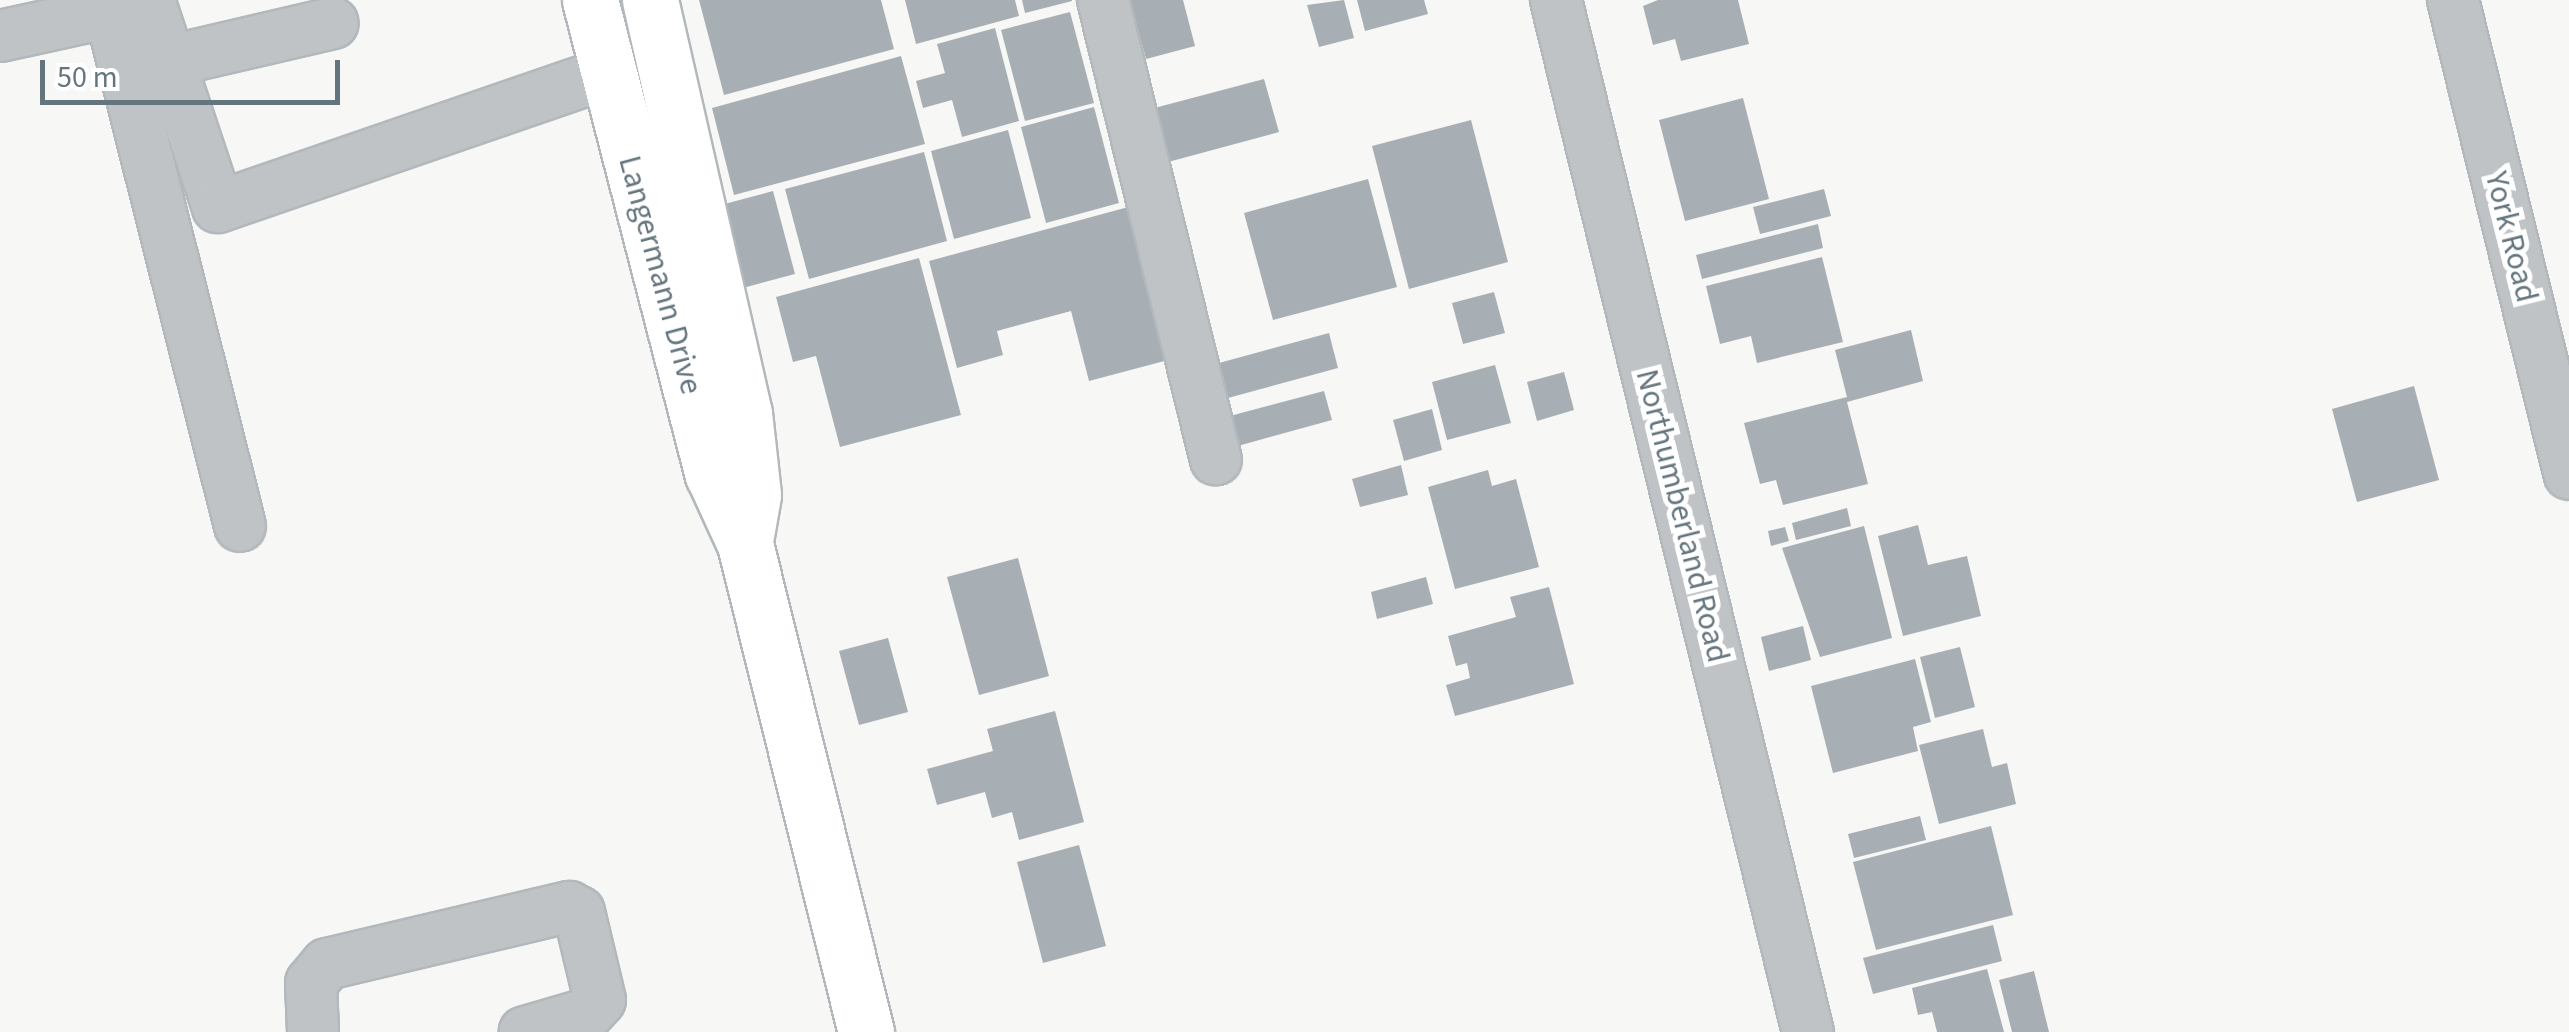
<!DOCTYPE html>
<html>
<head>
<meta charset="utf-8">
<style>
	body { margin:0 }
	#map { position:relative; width:2569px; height:1032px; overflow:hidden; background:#f7f7f5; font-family:"Source Sans 3",sans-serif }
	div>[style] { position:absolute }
	.building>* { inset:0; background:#a7afb4 }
	.roads { filter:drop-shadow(2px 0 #b2b8bb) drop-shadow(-2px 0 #b2b8bb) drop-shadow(0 2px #b2b8bb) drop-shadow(0 -2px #b2b8bb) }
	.minor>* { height:50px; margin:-25px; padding:0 25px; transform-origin:25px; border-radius:25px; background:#bfc3c6 }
	.major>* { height:55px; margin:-27.5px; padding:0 27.5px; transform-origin:27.5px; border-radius:27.5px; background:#fff }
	span { translate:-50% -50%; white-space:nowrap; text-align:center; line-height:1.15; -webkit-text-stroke:10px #fff; paint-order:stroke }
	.street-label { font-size:32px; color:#65757e }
	.scale { position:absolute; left:40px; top:60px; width:300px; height:45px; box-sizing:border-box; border:5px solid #65757e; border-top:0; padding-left:12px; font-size:30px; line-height:35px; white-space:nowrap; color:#65757e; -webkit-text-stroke:8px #fff; paint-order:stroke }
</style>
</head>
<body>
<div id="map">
	<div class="building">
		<i style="clip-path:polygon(699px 0,881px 0,894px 49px,724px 95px)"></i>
		<i style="clip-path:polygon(905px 0,1015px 0,1019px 16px,916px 44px)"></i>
		<i style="clip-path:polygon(1022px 0,1072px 0,1072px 1px,1025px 13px)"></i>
		<i style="clip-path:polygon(1130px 0,1183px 0,1195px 46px,1146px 59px)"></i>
		<i style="clip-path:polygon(1344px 0,1354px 38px,1319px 47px,1307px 5px)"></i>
		<i style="clip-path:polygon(1357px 0,1424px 0,1428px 14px,1365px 31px)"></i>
		<i style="clip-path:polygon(1658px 0,1738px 0,1749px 44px,1681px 61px,1675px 39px,1653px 45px,1643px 6px)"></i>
		<i style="clip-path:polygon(1070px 12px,1094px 103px,1025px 121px,1001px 30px)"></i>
		<i style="clip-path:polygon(995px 28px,1019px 121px,962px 137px,952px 100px,923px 108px,916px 81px,945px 73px,937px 44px)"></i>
		<i style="clip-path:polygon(901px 56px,925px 144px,734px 195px,712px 108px)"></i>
		<i style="clip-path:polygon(1264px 79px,1279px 132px,1157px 165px,1143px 111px)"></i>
		<i style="clip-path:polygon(1743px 98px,1769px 199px,1685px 221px,1659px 120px)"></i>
		<i style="clip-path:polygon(1094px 107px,1119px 203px,1046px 223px,1021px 127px)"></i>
		<i style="clip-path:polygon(1471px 120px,1508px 262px,1409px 289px,1372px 146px)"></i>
		<i style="clip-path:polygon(1008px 130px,1031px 218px,954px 239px,931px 151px)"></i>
		<i style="clip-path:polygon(924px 152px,947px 241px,809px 279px,785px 189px)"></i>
		<i style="clip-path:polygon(1368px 179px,1397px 287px,1273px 320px,1244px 213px)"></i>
		<i style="clip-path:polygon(1824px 189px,1831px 216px,1760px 234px,1753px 207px)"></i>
		<i style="clip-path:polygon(773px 191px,795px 274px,739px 289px,717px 206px)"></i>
		<i style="clip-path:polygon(1132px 206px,1172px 359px,1089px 381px,1071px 311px,997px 331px,1003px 355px,957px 368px,929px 261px)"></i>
		<i style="clip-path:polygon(1818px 224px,1823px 248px,1702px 279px,1696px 255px)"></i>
		<i style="clip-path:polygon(1822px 257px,1843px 342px,1757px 363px,1751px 336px,1720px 344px,1706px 286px)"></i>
		<i style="clip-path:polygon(919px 258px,961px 415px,840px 447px,816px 356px,793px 362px,776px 297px)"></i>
		<i style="clip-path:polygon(1494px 292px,1505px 333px,1463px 344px,1452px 303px)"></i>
		<i style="clip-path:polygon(1911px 330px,1923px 381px,1847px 402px,1868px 484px,1783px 505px,1776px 480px,1760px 484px,1744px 423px,1847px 397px,1835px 350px)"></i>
		<i style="clip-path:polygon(1329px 333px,1338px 368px,1217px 401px,1208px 366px)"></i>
		<i style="clip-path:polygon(1495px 365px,1511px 423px,1447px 440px,1432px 382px)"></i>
		<i style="clip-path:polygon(1564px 372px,1574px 410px,1537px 421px,1527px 382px)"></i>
		<i style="clip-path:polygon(2414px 386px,2439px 480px,2357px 502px,2332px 409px)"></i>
		<i style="clip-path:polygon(1324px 391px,1332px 420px,1234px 447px,1226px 417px)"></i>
		<i style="clip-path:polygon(1432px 409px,1442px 450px,1404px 461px,1393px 420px)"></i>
		<i style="clip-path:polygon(1401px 465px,1408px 495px,1360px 507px,1352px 479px)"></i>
		<i style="clip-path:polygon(1488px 470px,1492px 486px,1516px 479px,1539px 567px,1455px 589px,1428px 487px)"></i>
		<i style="clip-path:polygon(1847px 508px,1851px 526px,1796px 540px,1792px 523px)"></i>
		<i style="clip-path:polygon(1918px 525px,1928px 565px,1967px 556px,1981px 616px,1903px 636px,1878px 536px)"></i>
		<i style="clip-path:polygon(1864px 526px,1892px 638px,1820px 657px,1782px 548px)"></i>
		<i style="clip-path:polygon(1785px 527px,1789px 541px,1771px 546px,1768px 531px)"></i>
		<i style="clip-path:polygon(1018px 558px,1049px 676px,979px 695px,947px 577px)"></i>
		<i style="clip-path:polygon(1426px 577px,1433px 604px,1377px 619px,1371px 592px)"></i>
		<i style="clip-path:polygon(1549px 587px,1574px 684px,1455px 716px,1446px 685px,1470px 678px,1467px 663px,1456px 666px,1448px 636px,1516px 617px,1510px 597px)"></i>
		<i style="clip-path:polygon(1803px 626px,1811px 660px,1769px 671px,1761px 637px)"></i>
		<i style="clip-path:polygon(888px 638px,908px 712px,859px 725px,839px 651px)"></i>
		<i style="clip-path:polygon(1960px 647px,1975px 707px,1935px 718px,1920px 657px)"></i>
		<i style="clip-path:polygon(1915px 659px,1931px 722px,1913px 727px,1918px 751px,1833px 773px,1811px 686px)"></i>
		<i style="clip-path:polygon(1055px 711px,1084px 822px,1019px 840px,1012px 812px,992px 818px,985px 792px,937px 805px,927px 769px,993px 751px,987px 729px)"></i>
		<i style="clip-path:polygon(1983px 729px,1992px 767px,2007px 763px,2016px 804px,1939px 824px,1919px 745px)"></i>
		<i style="clip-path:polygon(1920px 816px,1926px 840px,1854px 858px,1848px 834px)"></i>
		<i style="clip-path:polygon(1991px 826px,2013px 915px,1876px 950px,1853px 862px)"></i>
		<i style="clip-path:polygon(1079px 845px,1106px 946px,1043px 963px,1017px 862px)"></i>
		<i style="clip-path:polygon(1993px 925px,2002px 961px,1873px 994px,1863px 958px)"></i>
		<i style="clip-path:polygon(1987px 969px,2004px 1032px,1937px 1032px,1932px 1012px,1918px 1015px,1912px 988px)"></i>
		<i style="clip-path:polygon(2034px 971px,2049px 1032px,2012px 1032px,1999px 980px)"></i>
	</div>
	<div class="roads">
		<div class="minor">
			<i style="left:1103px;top:0;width:473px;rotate:76.2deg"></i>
			<i style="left:1556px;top:0;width:1062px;rotate:76.28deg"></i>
			<i style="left:2453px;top:0;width:488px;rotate:76.2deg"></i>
			<i style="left:150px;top:3px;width:215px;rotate:71.6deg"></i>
			<i style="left:218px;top:207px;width:411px;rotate:-19deg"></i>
			<i style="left:110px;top:11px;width:531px;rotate:75.83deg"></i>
			<i style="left:0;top:36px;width:145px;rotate:-12.3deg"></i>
			<i style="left:170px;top:61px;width:167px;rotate:-13.1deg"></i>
			<i style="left:313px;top:1032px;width:49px;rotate:-92.3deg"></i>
			<i style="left:311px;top:983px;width:25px;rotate:-50deg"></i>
			<i style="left:327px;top:964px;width:249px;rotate:-13.3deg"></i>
			<i style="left:569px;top:907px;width:11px;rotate:27deg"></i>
			<i style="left:579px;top:912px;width:90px;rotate:76.6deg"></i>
			<i style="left:600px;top:1000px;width:19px;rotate:133deg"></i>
			<i style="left:587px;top:1014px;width:65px;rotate:163.8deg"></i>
		</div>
		<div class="major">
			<i style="left:590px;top:0;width:490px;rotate:75.5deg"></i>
			<i style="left:713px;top:474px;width:77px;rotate:65.4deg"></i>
			<i style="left:745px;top:544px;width:503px;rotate:76.07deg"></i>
			<i style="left:650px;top:0;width:424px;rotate:77.2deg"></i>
			<i style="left:744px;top:413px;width:82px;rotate:83.7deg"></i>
			<i style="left:753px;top:495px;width:47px;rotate:99.9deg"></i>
		</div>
	</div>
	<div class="street-label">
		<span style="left:2511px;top:237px;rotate:76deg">York Road</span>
		<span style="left:660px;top:275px;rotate:75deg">Langermann Drive</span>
		<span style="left:1682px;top:516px;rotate:76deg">Northumberland Road</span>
	</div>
	<div class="scale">50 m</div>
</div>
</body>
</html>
